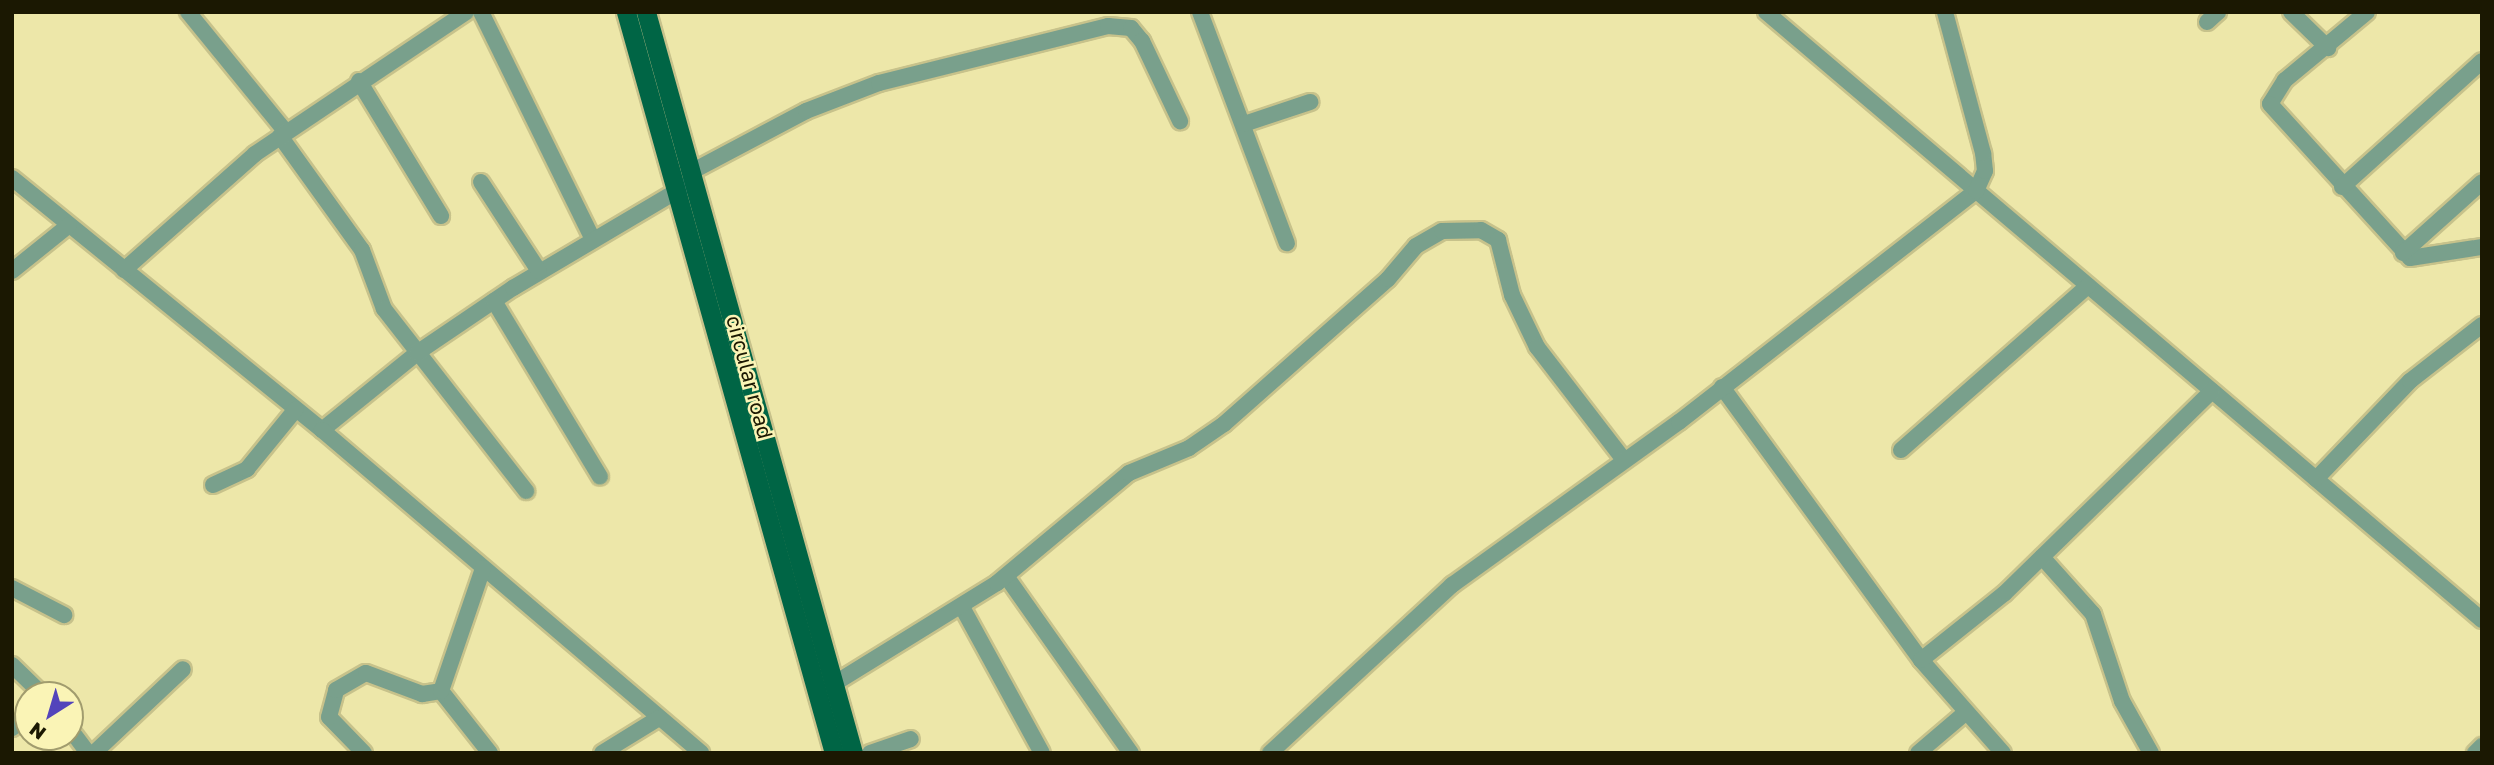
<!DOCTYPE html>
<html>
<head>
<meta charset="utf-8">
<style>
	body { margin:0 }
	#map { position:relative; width:2494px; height:765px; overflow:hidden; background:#ede7a9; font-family:"Golos Text",sans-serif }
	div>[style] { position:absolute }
	.roads { filter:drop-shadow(2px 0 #c7c28b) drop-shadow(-2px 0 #c7c28b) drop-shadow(0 2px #c7c28b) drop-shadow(0 -2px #c7c28b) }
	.minor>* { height:16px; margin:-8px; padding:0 8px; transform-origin:8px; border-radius:8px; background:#79a08c }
	.primary>* { height:19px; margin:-9.5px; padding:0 9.5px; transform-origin:9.5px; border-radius:9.5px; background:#006545 }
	span { translate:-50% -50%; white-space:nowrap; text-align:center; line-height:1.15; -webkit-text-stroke:5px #faf4b6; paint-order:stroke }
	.street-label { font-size:21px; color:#1b1802 }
	.frame { position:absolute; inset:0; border:14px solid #1b1802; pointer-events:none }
	.north { position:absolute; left:14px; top:681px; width:70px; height:70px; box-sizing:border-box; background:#faf4b6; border:2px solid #a19c6e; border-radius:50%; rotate:217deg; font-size:19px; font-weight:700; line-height:28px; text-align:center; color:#1b1802 }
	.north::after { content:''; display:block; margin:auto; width:24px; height:32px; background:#5344bb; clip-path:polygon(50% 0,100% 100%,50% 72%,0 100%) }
</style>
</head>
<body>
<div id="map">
	<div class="roads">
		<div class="minor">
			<i style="left:188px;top:12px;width:155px;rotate:50.8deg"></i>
			<i style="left:481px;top:12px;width:250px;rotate:63.8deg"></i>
			<i style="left:1200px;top:12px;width:247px;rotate:69.4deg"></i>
			<i style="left:1766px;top:12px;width:939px;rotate:40.34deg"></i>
			<i style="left:2291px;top:12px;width:52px;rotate:44.2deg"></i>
			<i style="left:2367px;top:12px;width:107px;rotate:140.3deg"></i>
			<i style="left:2285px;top:80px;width:28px;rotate:122deg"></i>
			<i style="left:2270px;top:104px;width:208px;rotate:47.7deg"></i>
			<i style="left:2410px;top:258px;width:73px;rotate:-8.7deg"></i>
			<i style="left:2207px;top:22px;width:15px;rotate:-42deg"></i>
			<i style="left:359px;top:81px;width:158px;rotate:58.7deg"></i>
			<i style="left:1244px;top:124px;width:70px;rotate:-18.4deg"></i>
			<i style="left:280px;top:136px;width:140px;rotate:54.3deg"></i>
			<i style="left:362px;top:250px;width:63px;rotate:69.6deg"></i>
			<i style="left:384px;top:309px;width:231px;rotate:52deg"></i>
			<i style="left:691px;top:172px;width:130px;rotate:-27.9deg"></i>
			<i style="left:806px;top:111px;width:78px;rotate:-21deg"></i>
			<i style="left:879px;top:83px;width:236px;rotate:-14deg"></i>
			<i style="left:1108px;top:26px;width:23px;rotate:5deg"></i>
			<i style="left:1131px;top:28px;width:17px;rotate:50deg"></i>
			<i style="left:1142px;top:41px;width:89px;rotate:64.6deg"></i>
			<i style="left:12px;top:178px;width:400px;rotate:39.1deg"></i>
			<i style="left:322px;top:430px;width:122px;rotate:-39deg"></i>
			<i style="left:417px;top:353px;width:116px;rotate:-34.1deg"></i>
			<i style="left:513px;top:288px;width:199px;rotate:-30.6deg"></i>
			<i style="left:481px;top:182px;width:106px;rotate:56.9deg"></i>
			<i style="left:2342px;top:187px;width:188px;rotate:-42deg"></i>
			<i style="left:2403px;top:253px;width:106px;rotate:-41.9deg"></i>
			<i style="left:124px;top:270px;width:175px;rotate:-41.5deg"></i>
			<i style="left:255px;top:154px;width:254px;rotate:-33.9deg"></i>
			<i style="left:12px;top:271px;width:73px;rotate:-38.9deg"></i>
			<i style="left:494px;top:301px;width:205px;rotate:58.9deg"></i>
			<i style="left:1722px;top:387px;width:338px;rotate:53.9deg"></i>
			<i style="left:322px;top:430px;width:498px;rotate:40.4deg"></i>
			<i style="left:1901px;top:450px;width:249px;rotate:-41.3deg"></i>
			<i style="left:2316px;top:479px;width:136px;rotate:-46.2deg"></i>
			<i style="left:2410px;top:381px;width:91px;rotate:-37.9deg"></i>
			<i style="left:213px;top:485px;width:38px;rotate:-25deg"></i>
			<i style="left:247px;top:469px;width:77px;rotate:-50.8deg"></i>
			<i style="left:2042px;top:557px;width:76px;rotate:48.2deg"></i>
			<i style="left:2093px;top:614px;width:92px;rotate:71.6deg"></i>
			<i style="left:2122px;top:701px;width:60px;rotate:60.9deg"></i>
			<i style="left:1006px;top:576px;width:217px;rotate:54.8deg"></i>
			<i style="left:12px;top:588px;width:59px;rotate:27.4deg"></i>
			<i style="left:962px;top:607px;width:166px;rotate:61.3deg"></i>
			<i style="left:12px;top:665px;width:43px;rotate:44.1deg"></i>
			<i style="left:832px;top:685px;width:194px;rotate:-31.7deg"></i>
			<i style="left:997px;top:583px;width:172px;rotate:-39.8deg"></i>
			<i style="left:1129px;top:473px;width:65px;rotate:-22.6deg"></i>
			<i style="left:1189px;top:448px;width:42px;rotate:-34.4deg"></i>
			<i style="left:1224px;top:424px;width:219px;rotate:-41.5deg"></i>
			<i style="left:1388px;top:279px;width:43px;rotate:-49.7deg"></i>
			<i style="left:1416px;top:246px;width:30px;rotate:-30deg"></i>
			<i style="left:1442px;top:231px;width:39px;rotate:-1deg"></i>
			<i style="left:1481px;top:230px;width:20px;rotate:30deg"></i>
			<i style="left:1498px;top:240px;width:57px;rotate:75.7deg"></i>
			<i style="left:1512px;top:295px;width:58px;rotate:64.3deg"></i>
			<i style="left:1537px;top:347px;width:143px;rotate:52.4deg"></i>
			<i style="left:441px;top:691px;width:79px;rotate:51.7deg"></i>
			<i style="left:12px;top:728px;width:20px;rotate:-37deg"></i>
			<i style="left:70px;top:729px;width:30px;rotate:53deg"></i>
			<i style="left:94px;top:753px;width:122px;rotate:-43.3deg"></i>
			<i style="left:364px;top:753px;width:50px;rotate:-134.2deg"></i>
			<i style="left:329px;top:717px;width:28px;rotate:-75deg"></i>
			<i style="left:336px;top:690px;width:34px;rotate:-30deg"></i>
			<i style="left:366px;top:673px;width:60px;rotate:20.6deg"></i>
			<i style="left:422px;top:694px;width:19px;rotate:-9deg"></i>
			<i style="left:441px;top:691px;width:130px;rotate:-71.1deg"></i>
			<i style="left:602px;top:753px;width:67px;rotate:-31.6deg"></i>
			<i style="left:870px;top:753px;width:43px;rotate:-18.9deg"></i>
			<i style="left:1270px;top:753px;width:248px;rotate:-42.7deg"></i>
			<i style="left:1452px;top:585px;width:279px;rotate:-35.7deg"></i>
			<i style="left:1679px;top:422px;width:376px;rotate:-37.9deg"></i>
			<i style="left:1976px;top:191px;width:22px;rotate:-66deg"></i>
			<i style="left:1985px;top:171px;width:18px;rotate:-96deg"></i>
			<i style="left:1983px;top:153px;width:146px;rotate:-105.1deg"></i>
			<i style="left:1918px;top:753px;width:62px;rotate:-40.4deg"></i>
			<i style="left:2003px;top:753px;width:124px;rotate:-131.4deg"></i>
			<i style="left:1921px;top:660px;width:107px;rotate:-38.6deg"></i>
			<i style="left:2005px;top:593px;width:289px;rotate:-44.3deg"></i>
			<i style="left:2475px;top:753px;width:10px;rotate:-45deg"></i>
		</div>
		<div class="primary">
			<i style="left:626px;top:12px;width:770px;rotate:74.32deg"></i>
			<i style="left:646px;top:12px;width:769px;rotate:74.39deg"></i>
		</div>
	</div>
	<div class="street-label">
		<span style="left:750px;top:377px;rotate:75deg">circular road</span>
	</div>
	<div class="frame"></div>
	<div class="north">N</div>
</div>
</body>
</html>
